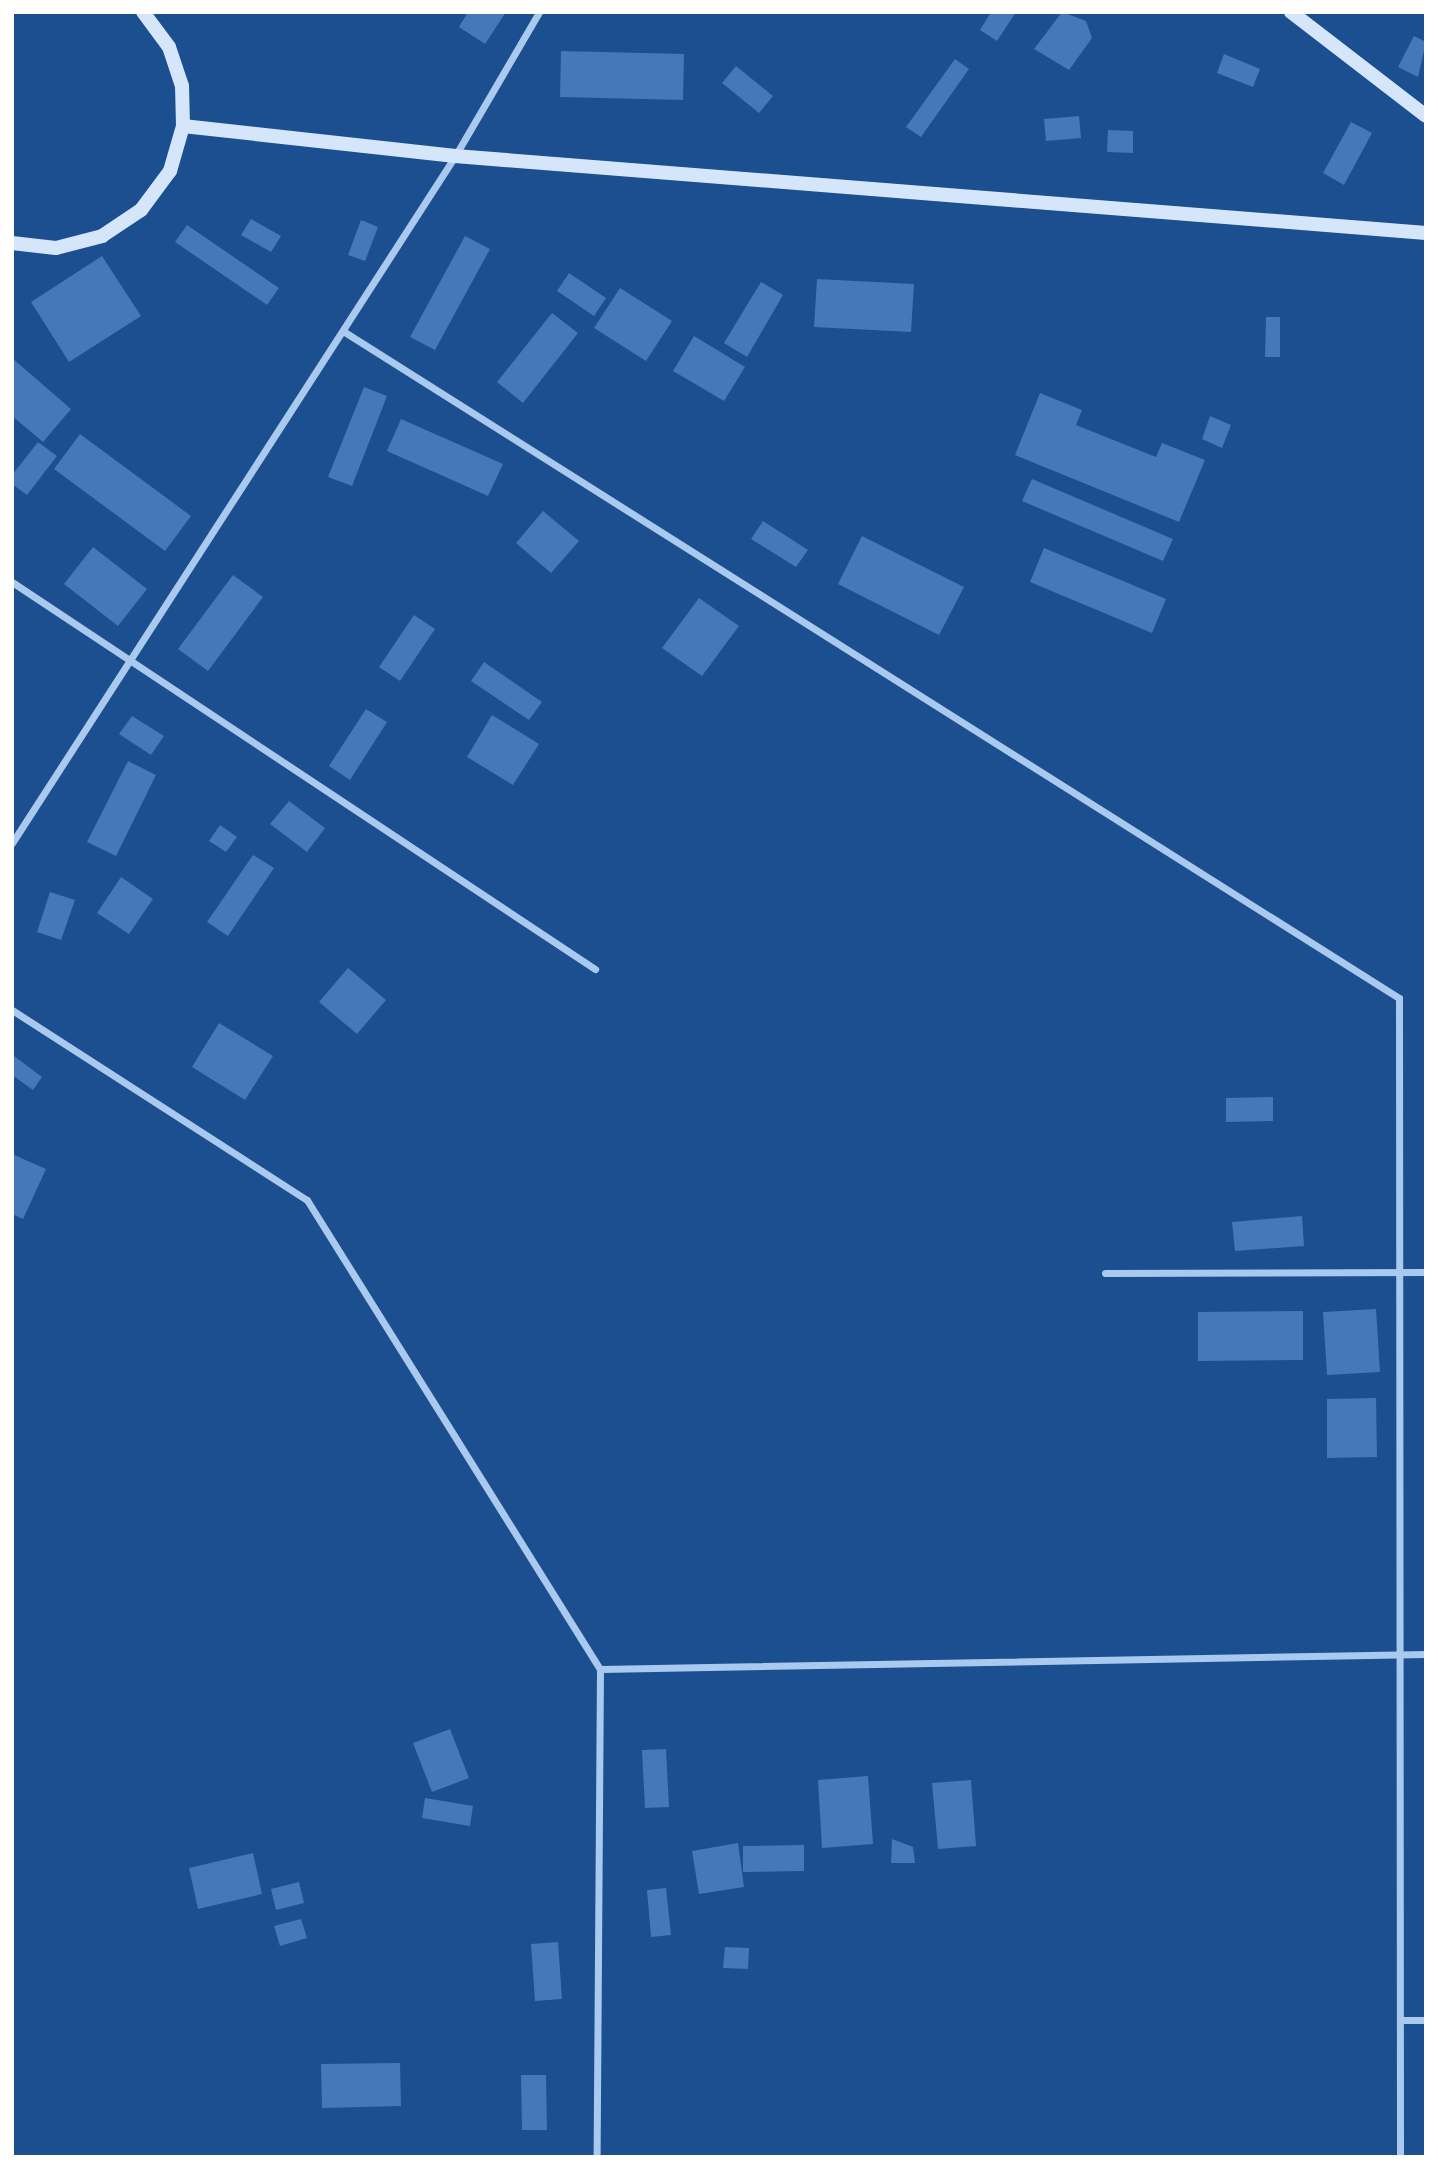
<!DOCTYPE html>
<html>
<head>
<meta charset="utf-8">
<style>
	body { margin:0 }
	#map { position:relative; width:1438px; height:2169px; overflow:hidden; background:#1b4f8f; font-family:"Source Sans 3",sans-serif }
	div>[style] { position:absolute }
	.building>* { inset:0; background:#4478b7 }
	.street>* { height:7px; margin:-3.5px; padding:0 3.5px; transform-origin:3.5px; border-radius:3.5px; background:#a9c9ee }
	.secondary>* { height:14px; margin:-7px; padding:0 7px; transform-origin:7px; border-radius:7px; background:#d6e6fa }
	span { translate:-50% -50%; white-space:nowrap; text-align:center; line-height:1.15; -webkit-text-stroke:6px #1b4f8f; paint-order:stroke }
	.frame { position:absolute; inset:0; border:14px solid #fff; pointer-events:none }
</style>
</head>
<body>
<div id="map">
	<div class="building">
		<i style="clip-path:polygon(468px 12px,506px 12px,485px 44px,459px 27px)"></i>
		<i style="clip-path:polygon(991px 12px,1016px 12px,997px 41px,980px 30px)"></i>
		<i style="clip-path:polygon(1062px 12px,1086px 21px,1092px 38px,1069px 70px,1034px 49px)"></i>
		<i style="clip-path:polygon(1414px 36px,1426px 42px,1418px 77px,1398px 67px)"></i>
		<i style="clip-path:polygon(561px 51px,684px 54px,683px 100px,560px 97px)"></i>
		<i style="clip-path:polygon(1224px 54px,1260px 69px,1253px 87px,1217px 73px)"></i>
		<i style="clip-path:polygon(955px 59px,969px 69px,921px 137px,906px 127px)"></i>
		<i style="clip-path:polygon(736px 66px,773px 96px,759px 113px,722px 83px)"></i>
		<i style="clip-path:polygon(1079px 116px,1081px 138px,1046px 141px,1044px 119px)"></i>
		<i style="clip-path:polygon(1351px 122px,1372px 133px,1344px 185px,1323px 173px)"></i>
		<i style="clip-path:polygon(1108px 130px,1133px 131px,1133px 153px,1107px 152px)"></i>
		<i style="clip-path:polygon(251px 219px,281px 236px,271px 252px,241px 235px)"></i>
		<i style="clip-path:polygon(361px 220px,378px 227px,365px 261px,348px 255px)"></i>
		<i style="clip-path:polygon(187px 225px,279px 288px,267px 305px,175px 242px)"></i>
		<i style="clip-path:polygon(465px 236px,490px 249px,435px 350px,410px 337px)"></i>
		<i style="clip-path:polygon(102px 256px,141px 316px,69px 362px,31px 302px)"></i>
		<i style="clip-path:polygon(569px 273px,606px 298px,594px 316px,557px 291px)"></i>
		<i style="clip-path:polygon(817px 279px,914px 284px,911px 332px,814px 327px)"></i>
		<i style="clip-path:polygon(761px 282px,783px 295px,747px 357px,724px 343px)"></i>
		<i style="clip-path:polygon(620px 288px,672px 321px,646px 361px,594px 328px)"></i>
		<i style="clip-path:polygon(552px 313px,578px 333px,523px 403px,497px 382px)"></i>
		<i style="clip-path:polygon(1266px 317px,1280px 317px,1280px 357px,1265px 357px)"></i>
		<i style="clip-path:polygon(694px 336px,745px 367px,724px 401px,673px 371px)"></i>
		<i style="clip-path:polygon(12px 358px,71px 409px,43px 442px,12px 416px)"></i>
		<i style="clip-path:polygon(364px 387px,387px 396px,352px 486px,328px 477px)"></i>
		<i style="clip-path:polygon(1040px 393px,1082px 410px,1076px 425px,1156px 457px,1162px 443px,1205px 460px,1179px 522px,1015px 455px)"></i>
		<i style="clip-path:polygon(1210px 416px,1231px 425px,1222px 448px,1202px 439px)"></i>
		<i style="clip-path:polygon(401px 419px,503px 464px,488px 496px,387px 451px)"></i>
		<i style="clip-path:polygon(80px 434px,191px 516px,165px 551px,54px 469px)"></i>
		<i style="clip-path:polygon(38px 442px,57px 456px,27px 495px,12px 484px,12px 475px)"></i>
		<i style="clip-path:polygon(1032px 479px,1173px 539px,1163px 561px,1022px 501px)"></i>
		<i style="clip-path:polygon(543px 511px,579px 541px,551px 573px,516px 543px)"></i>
		<i style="clip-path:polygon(763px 521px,808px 550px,796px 567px,751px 539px)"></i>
		<i style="clip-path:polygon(862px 536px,964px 587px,939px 635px,838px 584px)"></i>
		<i style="clip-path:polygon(93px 547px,147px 589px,118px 626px,64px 584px)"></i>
		<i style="clip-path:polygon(1044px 548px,1166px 599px,1152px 633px,1030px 582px)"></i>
		<i style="clip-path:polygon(233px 575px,263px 597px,208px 671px,178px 649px)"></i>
		<i style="clip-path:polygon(699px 598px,739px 626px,702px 676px,662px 648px)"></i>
		<i style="clip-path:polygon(414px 615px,435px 629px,400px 681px,379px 667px)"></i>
		<i style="clip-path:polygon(484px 662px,542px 702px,529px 720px,471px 681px)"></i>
		<i style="clip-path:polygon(366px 709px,387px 722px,350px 780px,329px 766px)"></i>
		<i style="clip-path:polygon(492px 715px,539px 744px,513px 785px,467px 757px)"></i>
		<i style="clip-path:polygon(132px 716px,164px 736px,151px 755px,119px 734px)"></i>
		<i style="clip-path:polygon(128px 761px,156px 775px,116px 856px,87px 842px)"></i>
		<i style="clip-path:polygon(289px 801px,325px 828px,307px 852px,270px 824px)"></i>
		<i style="clip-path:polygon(220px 825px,237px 837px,226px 852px,209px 841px)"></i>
		<i style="clip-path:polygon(253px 855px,274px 868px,228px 936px,207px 922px)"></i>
		<i style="clip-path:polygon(121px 877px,153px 899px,129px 934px,97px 913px)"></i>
		<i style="clip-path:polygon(50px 892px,75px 900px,61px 940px,37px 932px)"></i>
		<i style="clip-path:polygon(348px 968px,386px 1000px,357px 1034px,319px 1002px)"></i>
		<i style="clip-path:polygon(219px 1023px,273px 1056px,245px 1100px,192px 1067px)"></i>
		<i style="clip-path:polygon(14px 1056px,42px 1077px,33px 1090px,12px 1075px)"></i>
		<i style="clip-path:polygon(1273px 1097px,1273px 1121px,1226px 1122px,1226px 1098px)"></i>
		<i style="clip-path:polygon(12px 1154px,46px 1169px,23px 1219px,12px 1214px)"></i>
		<i style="clip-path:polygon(1302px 1216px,1304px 1246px,1235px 1251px,1232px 1222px)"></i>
		<i style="clip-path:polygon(1376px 1309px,1380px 1372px,1327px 1375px,1323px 1312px)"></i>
		<i style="clip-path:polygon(1303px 1311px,1303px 1360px,1198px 1361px,1198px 1312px)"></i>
		<i style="clip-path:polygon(1376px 1398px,1377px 1457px,1327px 1458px,1327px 1399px)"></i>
		<i style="clip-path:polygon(450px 1729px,469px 1778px,432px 1792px,413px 1743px)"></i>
		<i style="clip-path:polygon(666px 1749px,669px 1807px,645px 1808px,642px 1750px)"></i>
		<i style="clip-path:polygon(868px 1776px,873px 1844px,822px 1848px,818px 1780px)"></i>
		<i style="clip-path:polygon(971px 1780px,976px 1846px,938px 1849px,932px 1783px)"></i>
		<i style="clip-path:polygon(425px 1798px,473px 1806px,470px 1826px,422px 1818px)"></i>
		<i style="clip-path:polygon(892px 1839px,913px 1847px,915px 1863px,891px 1863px)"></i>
		<i style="clip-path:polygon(738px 1843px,744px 1887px,699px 1894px,692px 1851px)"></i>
		<i style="clip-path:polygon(804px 1845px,804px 1871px,743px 1872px,743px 1846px)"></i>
		<i style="clip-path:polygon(253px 1853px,262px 1894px,198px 1909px,189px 1868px)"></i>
		<i style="clip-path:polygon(299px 1882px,304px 1903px,276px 1910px,271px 1889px)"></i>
		<i style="clip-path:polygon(666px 1888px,671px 1935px,651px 1937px,647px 1890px)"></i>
		<i style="clip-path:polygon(301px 1919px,307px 1938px,280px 1946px,274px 1926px)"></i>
		<i style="clip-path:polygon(558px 1942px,562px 1999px,535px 2001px,531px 1944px)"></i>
		<i style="clip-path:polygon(725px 1947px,749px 1948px,748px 1969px,723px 1968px)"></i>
		<i style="clip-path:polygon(400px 2063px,401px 2106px,322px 2108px,321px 2064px)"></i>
		<i style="clip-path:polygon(521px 2075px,546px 2075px,547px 2130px,522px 2130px)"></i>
	</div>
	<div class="street">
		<i style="left:343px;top:331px;width:1249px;rotate:32.28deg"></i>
		<i style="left:1399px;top:998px;width:1159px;rotate:89.95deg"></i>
		<i style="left:12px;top:582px;width:700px;rotate:33.58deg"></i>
		<i style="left:12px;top:843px;width:817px;rotate:-57.18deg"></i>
		<i style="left:455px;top:156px;width:167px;rotate:-59.7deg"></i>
		<i style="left:12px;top:1010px;width:351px;rotate:32.8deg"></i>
		<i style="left:307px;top:1200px;width:553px;rotate:58.01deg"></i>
		<i style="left:600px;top:1669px;width:488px;rotate:90.4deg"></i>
		<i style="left:1105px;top:1273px;width:321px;rotate:-0.2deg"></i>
		<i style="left:600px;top:1669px;width:826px;rotate:-1.04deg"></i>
		<i style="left:1400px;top:2020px;width:26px"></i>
	</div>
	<div class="secondary">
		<i style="left:1291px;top:12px;width:170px;rotate:37.6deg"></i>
		<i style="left:183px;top:126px;width:274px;rotate:6.3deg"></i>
		<i style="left:455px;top:156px;width:974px;rotate:4.53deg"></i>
		<i style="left:12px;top:243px;width:44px;rotate:6.5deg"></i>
		<i style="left:56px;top:248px;width:48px;rotate:-14.6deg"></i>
		<i style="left:102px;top:236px;width:47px;rotate:-33.7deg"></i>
		<i style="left:141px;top:210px;width:49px;rotate:-53.4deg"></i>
		<i style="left:170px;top:171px;width:47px;rotate:-73.9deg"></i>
		<i style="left:183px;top:126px;width:40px;rotate:-91.4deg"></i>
		<i style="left:182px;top:86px;width:41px;rotate:-108.4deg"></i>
		<i style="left:169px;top:47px;width:44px;rotate:-126.6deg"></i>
	</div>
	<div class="frame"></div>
</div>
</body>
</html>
